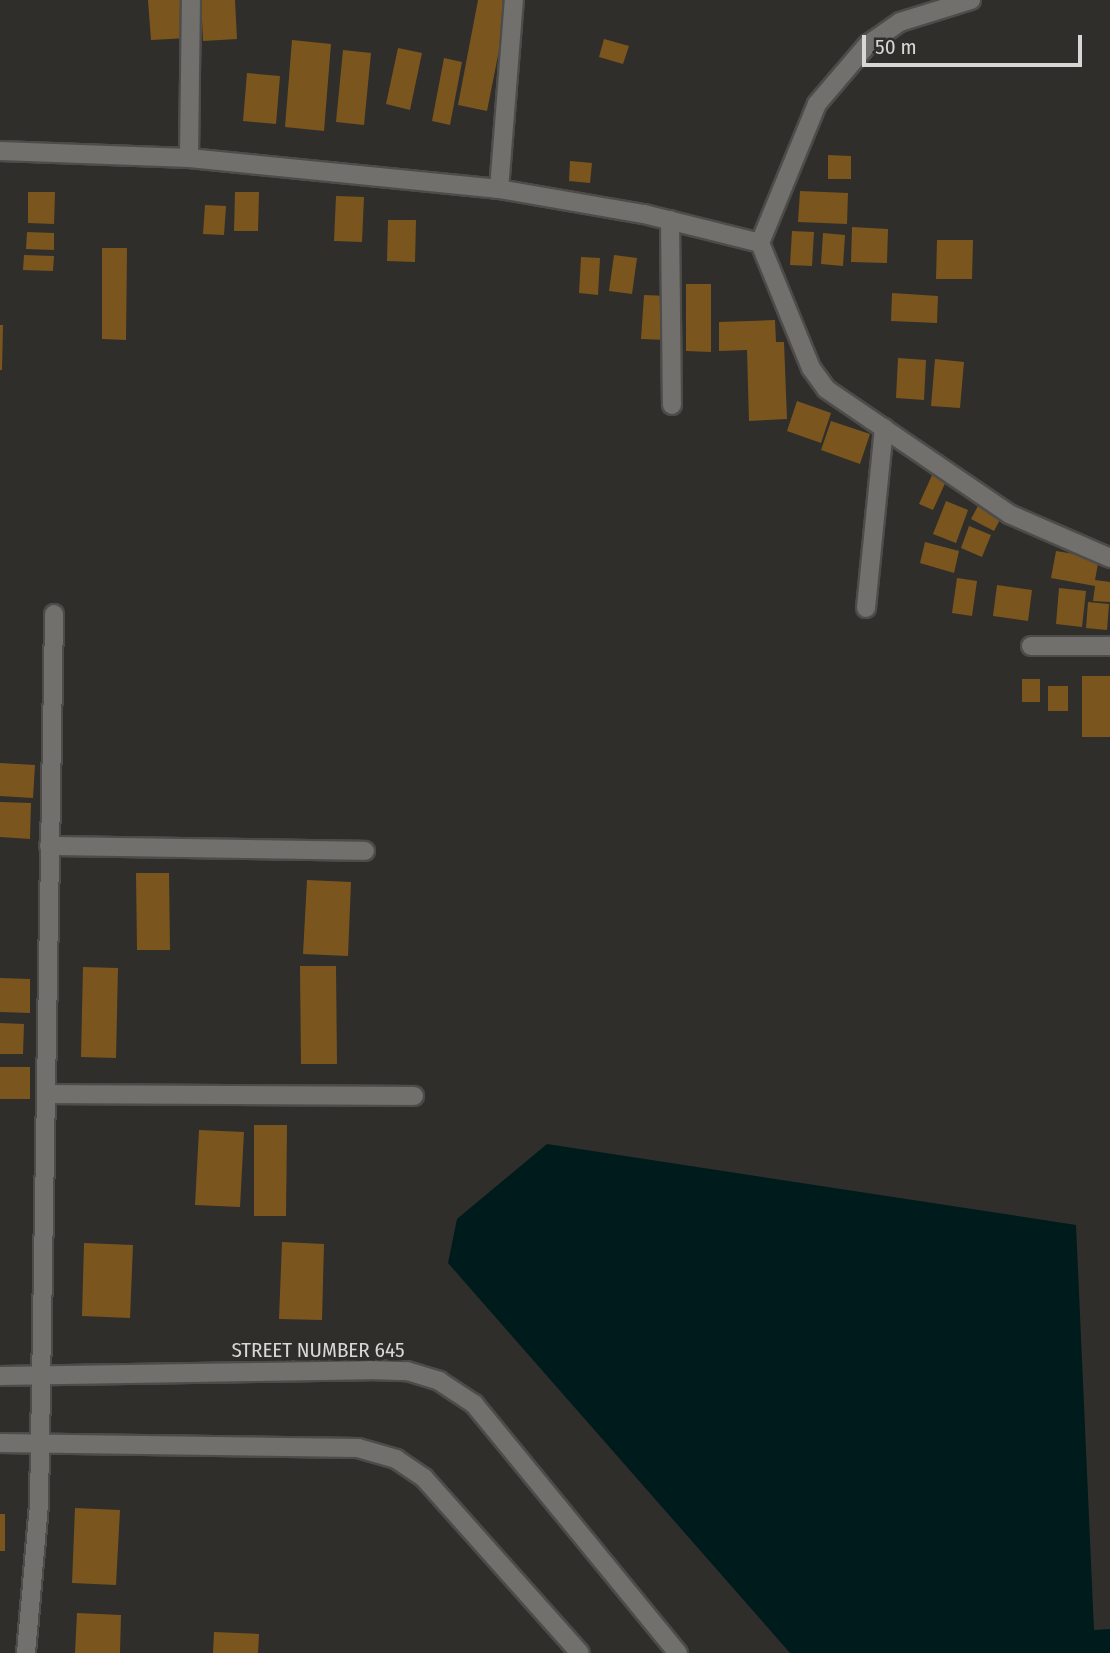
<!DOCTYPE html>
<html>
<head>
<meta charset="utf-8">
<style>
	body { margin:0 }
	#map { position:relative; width:1110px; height:1653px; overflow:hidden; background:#2f2e2b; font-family:"Fira Sans Condensed",sans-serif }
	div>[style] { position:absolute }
	.water>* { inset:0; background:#001b1b }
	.building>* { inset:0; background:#7b551e }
	.roads { filter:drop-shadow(2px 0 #4d4c4a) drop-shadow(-2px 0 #4d4c4a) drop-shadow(0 2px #4d4c4a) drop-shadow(0 -2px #4d4c4a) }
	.minor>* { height:18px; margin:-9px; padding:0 9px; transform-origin:9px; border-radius:9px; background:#71706c }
	.tertiary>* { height:18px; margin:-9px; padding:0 9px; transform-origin:9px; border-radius:9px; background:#71706c }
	span { translate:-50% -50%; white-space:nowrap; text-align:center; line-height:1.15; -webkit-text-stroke:7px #2f2e2b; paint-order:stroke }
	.street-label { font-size:21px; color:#d8d7d5 }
	.scale { position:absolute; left:862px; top:35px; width:220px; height:32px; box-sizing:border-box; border:4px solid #d8d7d5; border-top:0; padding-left:9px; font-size:21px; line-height:24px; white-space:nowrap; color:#d8d7d5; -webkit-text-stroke:5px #2f2e2b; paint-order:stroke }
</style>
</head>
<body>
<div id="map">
	<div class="water">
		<i style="clip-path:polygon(547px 1144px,1076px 1225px,1094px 1630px,1110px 1629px,1110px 1653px,790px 1653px,448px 1263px,457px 1219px)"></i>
	</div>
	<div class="building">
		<i style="clip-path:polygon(148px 0,185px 0,188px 38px,151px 40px)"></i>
		<i style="clip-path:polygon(201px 0,235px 0,237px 39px,203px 41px)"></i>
		<i style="clip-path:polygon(478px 0,509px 0,487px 111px,458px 105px)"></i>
		<i style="clip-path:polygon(604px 39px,629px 46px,623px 64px,599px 57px)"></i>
		<i style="clip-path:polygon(292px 40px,331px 44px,324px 131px,285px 127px)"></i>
		<i style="clip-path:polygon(398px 48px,422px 53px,410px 110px,386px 104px)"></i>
		<i style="clip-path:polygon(343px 50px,371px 53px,364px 125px,336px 122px)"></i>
		<i style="clip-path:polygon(444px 58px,462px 62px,450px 125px,432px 121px)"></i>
		<i style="clip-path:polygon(247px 73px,280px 76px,276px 124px,243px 121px)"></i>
		<i style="clip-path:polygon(828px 155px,851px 156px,851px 179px,828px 179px)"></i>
		<i style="clip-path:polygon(570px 161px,592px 163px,590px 183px,569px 181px)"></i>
		<i style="clip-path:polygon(800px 191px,848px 193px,847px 224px,798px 222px)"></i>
		<i style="clip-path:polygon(28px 192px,55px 192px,54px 224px,28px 223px)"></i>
		<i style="clip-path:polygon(235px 192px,259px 192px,258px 231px,234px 231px)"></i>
		<i style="clip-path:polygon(336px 196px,364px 197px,362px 242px,334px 241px)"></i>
		<i style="clip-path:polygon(205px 205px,226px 206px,224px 235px,203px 234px)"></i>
		<i style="clip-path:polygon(388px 220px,416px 220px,415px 262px,387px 261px)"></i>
		<i style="clip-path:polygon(852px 227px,888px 229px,887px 263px,851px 262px)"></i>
		<i style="clip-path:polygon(792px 231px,814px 232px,812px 266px,790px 265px)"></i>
		<i style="clip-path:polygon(27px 232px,54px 233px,54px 250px,26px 249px)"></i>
		<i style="clip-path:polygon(823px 233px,845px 235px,843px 266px,821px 264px)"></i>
		<i style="clip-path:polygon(937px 240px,973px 240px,972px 279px,936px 279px)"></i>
		<i style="clip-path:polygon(102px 248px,127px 248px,126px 340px,102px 339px)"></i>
		<i style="clip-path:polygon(24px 255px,54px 256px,53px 271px,23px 270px)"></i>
		<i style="clip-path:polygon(614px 255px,637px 258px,632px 294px,609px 291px)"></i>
		<i style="clip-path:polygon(581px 257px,600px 258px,598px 295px,579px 293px)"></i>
		<i style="clip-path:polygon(686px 284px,711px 284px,711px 352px,686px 351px)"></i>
		<i style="clip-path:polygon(892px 293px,938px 296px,937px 323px,891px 321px)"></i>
		<i style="clip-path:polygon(644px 295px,668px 296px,666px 340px,641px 339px)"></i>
		<i style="clip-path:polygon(775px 320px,776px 342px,784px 342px,787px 419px,749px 421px,747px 350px,719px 351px,719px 322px)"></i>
		<i style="clip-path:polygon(0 325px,3px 325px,2px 370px,0 370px)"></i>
		<i style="clip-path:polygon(898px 358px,926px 360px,924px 400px,896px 398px)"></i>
		<i style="clip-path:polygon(935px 359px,964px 362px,960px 408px,931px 406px)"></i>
		<i style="clip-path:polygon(797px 401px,831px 413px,821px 443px,787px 431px)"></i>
		<i style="clip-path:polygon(831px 421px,870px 434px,860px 464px,821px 450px)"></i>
		<i style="clip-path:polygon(933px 473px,947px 479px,933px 510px,919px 504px)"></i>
		<i style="clip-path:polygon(946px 501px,968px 510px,956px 543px,933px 534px)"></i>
		<i style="clip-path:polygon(979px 504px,1002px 516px,994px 531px,971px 519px)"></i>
		<i style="clip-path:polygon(969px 526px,991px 535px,982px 557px,961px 548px)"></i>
		<i style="clip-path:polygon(925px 542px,959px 551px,954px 573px,920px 563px)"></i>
		<i style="clip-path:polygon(1056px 551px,1099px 558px,1095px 580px,1110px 582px,1110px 602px,1093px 601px,1095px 586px,1051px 578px)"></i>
		<i style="clip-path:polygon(957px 578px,977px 581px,972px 616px,952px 613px)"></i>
		<i style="clip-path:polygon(997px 585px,1032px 590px,1028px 621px,993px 616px)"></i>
		<i style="clip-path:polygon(1059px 588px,1086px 591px,1082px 627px,1056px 624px)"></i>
		<i style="clip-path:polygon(1088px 602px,1109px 604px,1107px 630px,1086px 628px)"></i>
		<i style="clip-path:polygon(1082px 676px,1110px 676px,1110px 737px,1082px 737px)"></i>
		<i style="clip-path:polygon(1022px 679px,1040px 679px,1040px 702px,1022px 702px)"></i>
		<i style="clip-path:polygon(1048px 686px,1068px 686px,1068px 711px,1048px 711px)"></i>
		<i style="clip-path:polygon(0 763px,35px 765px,33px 798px,0 796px)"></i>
		<i style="clip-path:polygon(0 802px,31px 803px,30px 839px,0 837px)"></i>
		<i style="clip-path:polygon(136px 873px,169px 873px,170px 950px,137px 950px)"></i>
		<i style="clip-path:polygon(307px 880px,351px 882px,348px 956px,303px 954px)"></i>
		<i style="clip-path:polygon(300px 966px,336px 966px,337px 1064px,301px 1064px)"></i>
		<i style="clip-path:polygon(83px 967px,118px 968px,116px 1058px,81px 1057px)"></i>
		<i style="clip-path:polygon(0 978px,30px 979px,30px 1013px,0 1012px)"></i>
		<i style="clip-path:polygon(0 1023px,24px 1024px,23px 1054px,0 1054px)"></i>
		<i style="clip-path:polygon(0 1067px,30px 1067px,30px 1099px,0 1099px)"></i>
		<i style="clip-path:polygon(254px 1125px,287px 1125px,286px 1216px,254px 1216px)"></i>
		<i style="clip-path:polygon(199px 1130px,244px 1132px,240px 1207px,195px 1205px)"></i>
		<i style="clip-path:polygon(282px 1242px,324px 1244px,322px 1320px,279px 1319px)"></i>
		<i style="clip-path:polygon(84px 1243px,133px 1245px,130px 1318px,82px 1316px)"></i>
		<i style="clip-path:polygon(75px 1508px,120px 1510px,116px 1585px,72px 1583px)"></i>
		<i style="clip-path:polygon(0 1514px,5px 1514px,5px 1551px,0 1551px)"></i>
		<i style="clip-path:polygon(77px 1613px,121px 1615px,120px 1653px,75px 1653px)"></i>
		<i style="clip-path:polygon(214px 1632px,259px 1634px,258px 1653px,213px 1653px)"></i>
	</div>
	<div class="roads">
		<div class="minor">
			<i style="left:971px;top:0;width:74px;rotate:162.8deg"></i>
			<i style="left:900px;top:22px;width:39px;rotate:145deg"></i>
			<i style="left:868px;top:44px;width:79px;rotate:130.4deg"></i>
			<i style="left:817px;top:104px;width:150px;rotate:112.3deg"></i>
			<i style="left:760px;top:243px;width:135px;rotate:67.8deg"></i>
			<i style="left:811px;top:368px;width:26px;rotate:54deg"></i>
			<i style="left:826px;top:389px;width:222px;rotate:34.3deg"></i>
			<i style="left:1009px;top:514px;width:110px;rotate:23.5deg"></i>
			<i style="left:0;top:151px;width:189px;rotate:2.1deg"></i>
			<i style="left:189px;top:158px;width:312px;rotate:5.7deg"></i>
			<i style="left:499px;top:189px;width:147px;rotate:9.8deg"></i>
			<i style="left:644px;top:214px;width:120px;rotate:14deg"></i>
			<i style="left:189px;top:158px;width:158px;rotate:-89.3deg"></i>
			<i style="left:499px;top:189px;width:190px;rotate:-85.5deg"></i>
			<i style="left:670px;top:220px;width:185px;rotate:89.4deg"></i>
			<i style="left:866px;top:608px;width:181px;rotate:-84.3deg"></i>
			<i style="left:1031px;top:646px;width:79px"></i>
			<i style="left:49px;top:846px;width:316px;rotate:0.9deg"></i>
			<i style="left:46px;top:1094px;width:368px;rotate:0.3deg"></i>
			<i style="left:26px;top:1653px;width:151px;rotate:-85deg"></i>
			<i style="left:39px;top:1503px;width:889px;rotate:-89.03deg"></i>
		</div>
		<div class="tertiary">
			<i style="left:0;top:1376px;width:369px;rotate:-0.9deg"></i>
			<i style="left:369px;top:1370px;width:38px;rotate:2deg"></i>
			<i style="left:407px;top:1371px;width:34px;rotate:17deg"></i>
			<i style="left:439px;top:1381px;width:42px;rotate:33.3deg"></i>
			<i style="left:474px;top:1404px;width:322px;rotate:50.7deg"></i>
			<i style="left:0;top:1443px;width:358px;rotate:0.8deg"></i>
			<i style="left:358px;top:1448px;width:40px;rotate:16deg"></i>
			<i style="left:396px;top:1459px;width:34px;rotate:34deg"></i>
			<i style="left:424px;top:1478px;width:234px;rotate:48.3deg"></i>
		</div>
	</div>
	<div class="street-label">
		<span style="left:318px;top:1350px">STREET NUMBER 645</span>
	</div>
	<div class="scale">50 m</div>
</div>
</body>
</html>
